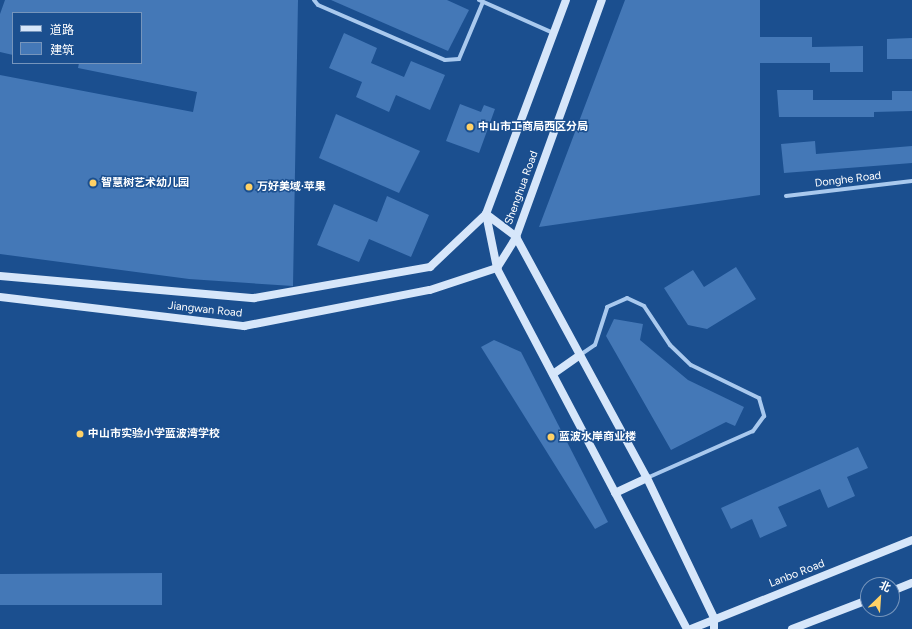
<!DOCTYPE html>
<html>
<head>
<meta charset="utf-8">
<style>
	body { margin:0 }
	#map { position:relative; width:912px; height:629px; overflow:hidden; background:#1b4f8f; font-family:Figtree,"Noto Sans SC",sans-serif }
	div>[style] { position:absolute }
	.building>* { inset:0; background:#4478b7 }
	.street>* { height:4px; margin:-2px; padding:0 2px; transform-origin:2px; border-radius:2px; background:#a9c9ee }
	.secondary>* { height:8px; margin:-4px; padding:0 4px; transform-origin:4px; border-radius:4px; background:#d6e6fa }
	.dots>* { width:11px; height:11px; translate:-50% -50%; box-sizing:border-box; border:2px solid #1b4f8f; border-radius:50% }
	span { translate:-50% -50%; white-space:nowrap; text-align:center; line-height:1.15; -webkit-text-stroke:3px #1b4f8f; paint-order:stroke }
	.poi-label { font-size:11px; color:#fff; font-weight:700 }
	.left { translate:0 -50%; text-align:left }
	.street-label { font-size:11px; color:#fff }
	.legend { position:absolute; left:12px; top:12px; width:130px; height:52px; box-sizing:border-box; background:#1b4f8f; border:1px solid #7695bc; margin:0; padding:5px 7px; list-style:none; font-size:12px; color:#fff }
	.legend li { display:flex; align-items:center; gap:8px; height:20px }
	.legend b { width:20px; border:1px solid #7695bc }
	.north { position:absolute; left:860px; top:577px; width:40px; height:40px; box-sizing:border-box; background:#1b4f8f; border:1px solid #7695bc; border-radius:50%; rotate:25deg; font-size:11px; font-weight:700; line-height:16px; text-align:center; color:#fff }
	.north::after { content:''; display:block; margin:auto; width:14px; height:18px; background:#ffd166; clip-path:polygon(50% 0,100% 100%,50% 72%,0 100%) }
</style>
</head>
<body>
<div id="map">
	<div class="building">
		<i style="clip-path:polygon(5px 0,298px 0,293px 286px,189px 279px,0 254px,0 75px,193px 112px,197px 92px,78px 68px,79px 63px,141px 63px,141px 13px,13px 13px,13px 55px,0 52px,0 14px)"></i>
		<i style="clip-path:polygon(331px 0,447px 0,469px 10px,448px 51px)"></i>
		<i style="clip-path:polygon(625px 0,760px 0,760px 37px,812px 37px,812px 47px,863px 46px,863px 72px,830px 72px,830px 63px,760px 63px,760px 195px,539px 227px)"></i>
		<i style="clip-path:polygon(344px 33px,377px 48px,371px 63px,404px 77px,411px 61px,445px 75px,430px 110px,396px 95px,389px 112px,356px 97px,362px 82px,329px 68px)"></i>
		<i style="clip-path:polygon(912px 38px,912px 59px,887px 59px,887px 39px)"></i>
		<i style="clip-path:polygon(777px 90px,813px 90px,813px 100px,892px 100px,892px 91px,912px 91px,912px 111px,874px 112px,874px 117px,779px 117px)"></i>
		<i style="clip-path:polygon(460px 104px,481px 112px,484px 105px,495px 109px,479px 153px,446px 141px)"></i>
		<i style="clip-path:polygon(336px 114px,420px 151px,399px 193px,319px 158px)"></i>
		<i style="clip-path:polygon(815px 141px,816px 154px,912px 146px,912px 163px,784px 173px,781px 144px)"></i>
		<i style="clip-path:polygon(387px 196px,429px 215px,411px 257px,369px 239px,359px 262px,317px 245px,334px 204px,377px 222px)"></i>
		<i style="clip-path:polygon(736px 267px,756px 299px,707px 329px,688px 325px,664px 288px,693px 270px,704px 287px)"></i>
		<i style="clip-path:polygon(614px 319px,643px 324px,640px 340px,688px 380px,744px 407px,735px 426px,726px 422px,671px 450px,606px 336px)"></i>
		<i style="clip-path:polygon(494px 340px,521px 352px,608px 522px,595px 529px,481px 347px)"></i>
		<i style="clip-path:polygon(858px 447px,868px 468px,847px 477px,855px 496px,828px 508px,820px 489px,778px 507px,787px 526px,760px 538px,752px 519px,731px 529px,721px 508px)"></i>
		<i style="clip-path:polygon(162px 573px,162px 605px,0 605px,0 574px)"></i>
	</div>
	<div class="street">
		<i style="left:314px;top:0;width:6px;rotate:51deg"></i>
		<i style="left:318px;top:5px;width:138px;rotate:23.4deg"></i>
		<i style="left:445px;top:60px;width:14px;rotate:-4deg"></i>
		<i style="left:459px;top:59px;width:62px;rotate:-67.2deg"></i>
		<i style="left:479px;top:0;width:81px;rotate:24deg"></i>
		<i style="left:786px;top:196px;width:127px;rotate:-6.8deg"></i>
		<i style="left:580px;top:355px;width:18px;rotate:-34deg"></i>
		<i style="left:595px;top:345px;width:40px;rotate:-72deg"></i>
		<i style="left:607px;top:307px;width:22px;rotate:-24deg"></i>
		<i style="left:627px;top:298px;width:19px;rotate:25deg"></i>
		<i style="left:644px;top:306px;width:47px;rotate:56.3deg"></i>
		<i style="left:670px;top:345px;width:29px;rotate:44deg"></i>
		<i style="left:691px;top:365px;width:76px;rotate:25.9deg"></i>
		<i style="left:759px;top:398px;width:19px;rotate:74deg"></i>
		<i style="left:764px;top:416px;width:19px;rotate:126deg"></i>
		<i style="left:753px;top:431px;width:116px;rotate:156.1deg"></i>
	</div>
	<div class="secondary">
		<i style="left:0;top:276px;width:255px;rotate:5deg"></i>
		<i style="left:254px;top:298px;width:179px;rotate:-10deg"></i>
		<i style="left:430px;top:267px;width:77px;rotate:-43.4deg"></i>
		<i style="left:486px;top:214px;width:228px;rotate:-69.5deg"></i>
		<i style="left:0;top:297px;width:246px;rotate:6.8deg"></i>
		<i style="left:244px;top:326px;width:189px;rotate:-11deg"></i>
		<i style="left:430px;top:290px;width:71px;rotate:-18.2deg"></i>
		<i style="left:497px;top:268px;width:36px;rotate:-58deg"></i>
		<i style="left:516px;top:237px;width:252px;rotate:-70.1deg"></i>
		<i style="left:553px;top:374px;width:33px;rotate:-35deg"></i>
		<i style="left:615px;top:493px;width:35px;rotate:-25deg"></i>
		<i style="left:892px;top:591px;width:22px;rotate:-22deg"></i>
		<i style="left:687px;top:629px;width:408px;rotate:-117.8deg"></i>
		<i style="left:497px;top:268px;width:55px;rotate:-101.5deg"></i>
		<i style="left:486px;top:214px;width:38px;rotate:37deg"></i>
		<i style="left:516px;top:237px;width:274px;rotate:61.5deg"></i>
		<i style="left:647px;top:478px;width:155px;rotate:64.4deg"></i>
		<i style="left:714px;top:618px;width:11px;rotate:90deg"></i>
		<i style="left:691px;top:629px;width:238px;rotate:-21.9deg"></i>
		<i style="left:792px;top:629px;width:81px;rotate:-20.9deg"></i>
	</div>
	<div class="dots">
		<i style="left:470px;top:127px;background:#ffd166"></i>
		<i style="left:93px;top:183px;background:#ffd166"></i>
		<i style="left:249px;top:187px;background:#ffd166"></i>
		<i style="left:80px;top:434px;background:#ffd166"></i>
		<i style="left:551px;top:437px;background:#ffd166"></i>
	</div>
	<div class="poi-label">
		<span class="left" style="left:478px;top:127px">中山市工商局西区分局</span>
		<span class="left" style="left:101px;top:183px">智慧树艺术幼儿园</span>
		<span class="left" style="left:257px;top:187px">万好美域·苹果</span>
		<span class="left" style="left:88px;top:434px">中山市实验小学蓝波湾学校</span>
		<span class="left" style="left:559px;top:437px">蓝波水岸商业楼</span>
	</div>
	<div class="street-label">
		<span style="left:848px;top:180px;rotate:-7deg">Donghe Road</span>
		<span style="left:522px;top:188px;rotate:-70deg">Shenghua Road</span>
		<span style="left:205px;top:310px;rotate:6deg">Jiangwan Road</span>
		<span style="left:797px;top:574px;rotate:-21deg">Lanbo Road</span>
	</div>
	<ul class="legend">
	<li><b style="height:5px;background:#d6e6fa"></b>道路</li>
	<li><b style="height:11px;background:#4478b7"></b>建筑</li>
	</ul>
	<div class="north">北</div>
</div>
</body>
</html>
